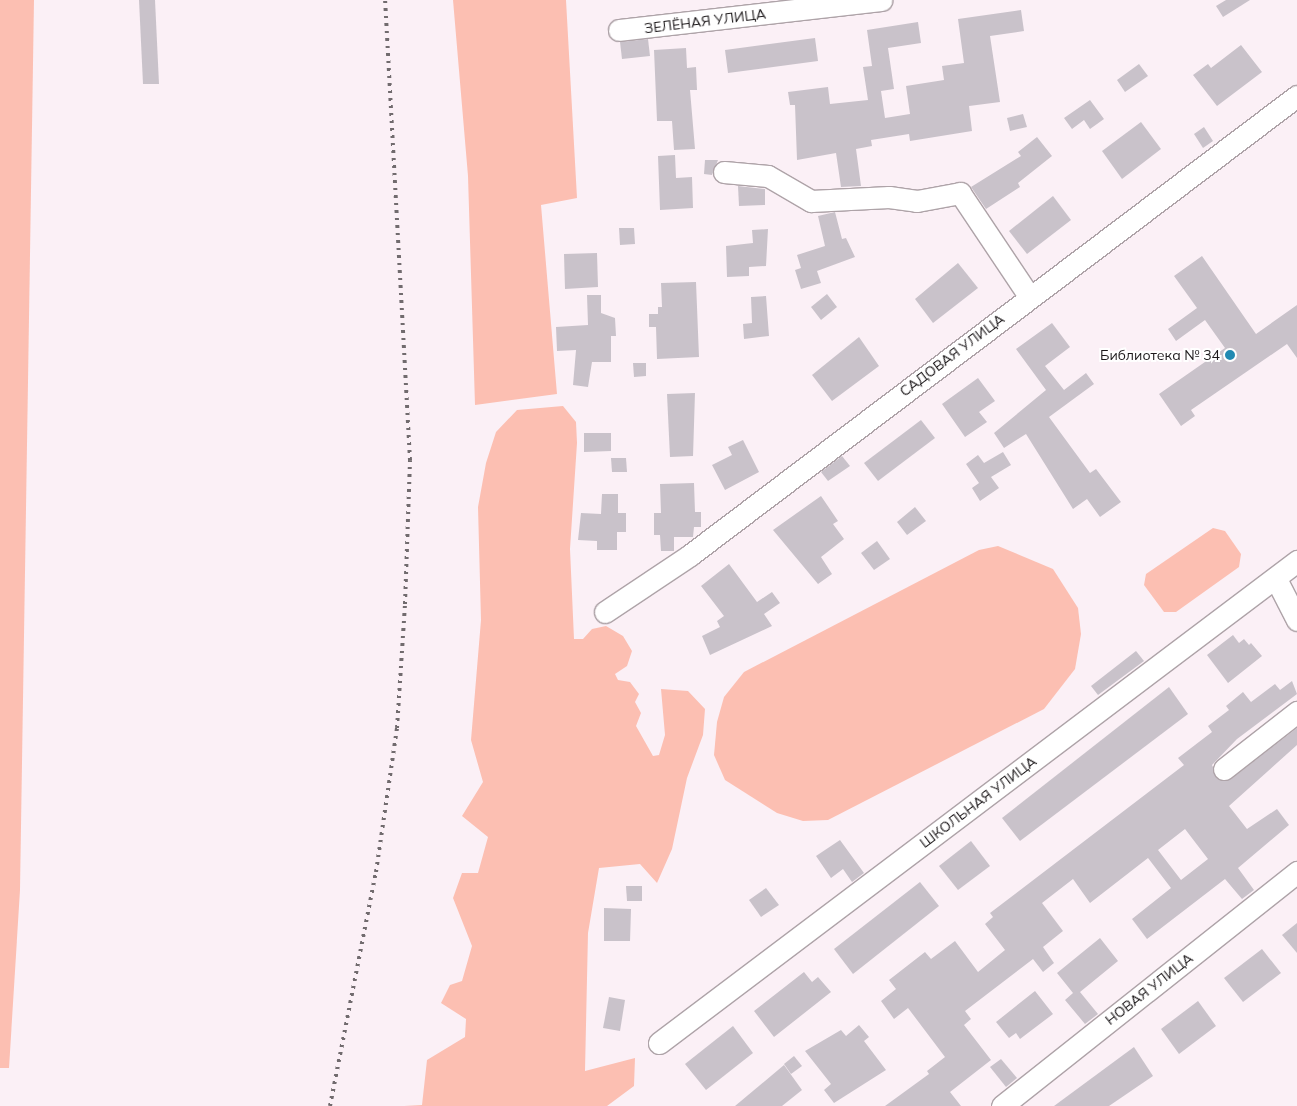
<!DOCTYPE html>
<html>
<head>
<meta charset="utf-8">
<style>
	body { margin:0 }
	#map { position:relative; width:1297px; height:1106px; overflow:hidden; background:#fbf0f6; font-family:Mulish,sans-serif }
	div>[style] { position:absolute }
	.green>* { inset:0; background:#fcbfb2 }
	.building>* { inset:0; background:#c9c2ca }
	.roads { filter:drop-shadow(1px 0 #aea3a8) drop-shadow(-1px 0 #aea3a8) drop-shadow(0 1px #aea3a8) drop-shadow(0 -1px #aea3a8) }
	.minor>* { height:21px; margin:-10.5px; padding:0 10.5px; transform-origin:10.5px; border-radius:10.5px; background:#fff }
	.rail>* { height:4px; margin-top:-2px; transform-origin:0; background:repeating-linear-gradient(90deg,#716b6e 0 2.5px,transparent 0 7.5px) }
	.dots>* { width:14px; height:14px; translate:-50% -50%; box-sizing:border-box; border:2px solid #fff; border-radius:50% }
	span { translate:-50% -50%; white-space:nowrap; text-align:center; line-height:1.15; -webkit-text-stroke:4px #fff; paint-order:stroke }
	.street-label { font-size:14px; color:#1d191b }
	.poi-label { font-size:14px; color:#1d191b }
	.right { translate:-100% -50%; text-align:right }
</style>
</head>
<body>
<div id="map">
	<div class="green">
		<i style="clip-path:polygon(0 0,34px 0,20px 890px,9px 1068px,0 1068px)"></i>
		<i style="clip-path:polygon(453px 0,566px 0,577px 198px,541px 205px,557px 394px,475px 405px,468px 176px)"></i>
		<i style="clip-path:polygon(563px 406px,576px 422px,577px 443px,570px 549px,574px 639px,583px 639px,592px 629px,606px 626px,623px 636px,632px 651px,627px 666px,615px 674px,618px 680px,630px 682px,639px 694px,635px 702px,641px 713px,636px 726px,653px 756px,659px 755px,665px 735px,661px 689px,688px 691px,705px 709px,703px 735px,687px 778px,672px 849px,657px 883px,640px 864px,599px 868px,588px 933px,585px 1071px,635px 1058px,634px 1086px,607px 1106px,404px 1106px,422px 1105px,427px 1060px,465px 1037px,466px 1019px,441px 1003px,450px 985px,462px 981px,472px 946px,453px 898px,462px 873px,478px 873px,488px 837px,462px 816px,483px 782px,471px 740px,481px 620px,478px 507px,486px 463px,496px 432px,517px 410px)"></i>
		<i style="clip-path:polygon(1213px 528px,1225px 531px,1241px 554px,1239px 567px,1176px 612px,1164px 612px,1144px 585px,1146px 574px)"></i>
		<i style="clip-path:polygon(998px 546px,1053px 569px,1078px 608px,1081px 634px,1075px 669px,1044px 709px,828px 820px,803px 821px,777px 813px,725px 780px,714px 755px,717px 722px,724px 697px,744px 672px,979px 550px)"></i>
	</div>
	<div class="building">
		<i style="clip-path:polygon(139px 0,155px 0,159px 84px,143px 84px)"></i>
		<i style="clip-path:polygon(1226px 0,1250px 0,1223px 17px,1216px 6px)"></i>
		<i style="clip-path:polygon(1021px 10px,1024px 31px,990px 36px,1000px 102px,969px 106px,972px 131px,910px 141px,909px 134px,871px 140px,872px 146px,856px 149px,861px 186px,841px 187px,836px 153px,797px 160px,795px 105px,790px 105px,788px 92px,828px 87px,830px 104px,868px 100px,863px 67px,872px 66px,867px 30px,918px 22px,921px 43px,888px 48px,894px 89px,881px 91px,885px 118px,910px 114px,906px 86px,944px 80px,942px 66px,964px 63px,958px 19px)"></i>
		<i style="clip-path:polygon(815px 38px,818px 61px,728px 73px,725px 50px)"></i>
		<i style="clip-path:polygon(648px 39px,650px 56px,622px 59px,620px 42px)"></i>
		<i style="clip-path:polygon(1241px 45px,1262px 72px,1217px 106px,1193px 75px,1208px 64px,1211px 68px)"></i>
		<i style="clip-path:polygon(686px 48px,687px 68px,696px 67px,697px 90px,690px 90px,695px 149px,674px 150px,672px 121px,657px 121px,654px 50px)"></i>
		<i style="clip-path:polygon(1139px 64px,1148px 76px,1125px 92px,1117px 80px)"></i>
		<i style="clip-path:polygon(1090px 100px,1104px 119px,1090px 129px,1084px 120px,1072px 129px,1064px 118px)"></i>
		<i style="clip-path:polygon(1023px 114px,1027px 127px,1010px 131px,1007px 118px)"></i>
		<i style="clip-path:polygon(1141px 122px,1161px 149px,1122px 179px,1102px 151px)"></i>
		<i style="clip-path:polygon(1204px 127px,1213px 141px,1203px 148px,1194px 134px)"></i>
		<i style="clip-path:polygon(1037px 137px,1052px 156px,1018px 183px,1020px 187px,986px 209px,971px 187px,1021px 156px,1018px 152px)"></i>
		<i style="clip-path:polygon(675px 155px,676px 178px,692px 177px,693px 208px,660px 210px,658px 156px)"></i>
		<i style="clip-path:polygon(705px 160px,718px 160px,712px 175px,704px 174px)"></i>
		<i style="clip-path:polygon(738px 186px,765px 189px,765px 205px,739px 206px)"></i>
		<i style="clip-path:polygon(1053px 196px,1071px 220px,1027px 254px,1009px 231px)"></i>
		<i style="clip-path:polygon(835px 212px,842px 239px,846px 238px,855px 257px,817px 271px,821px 283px,801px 289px,795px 270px,801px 268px,797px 255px,825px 246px,818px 216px)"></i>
		<i style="clip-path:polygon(619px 228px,634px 228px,635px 244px,620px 245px)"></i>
		<i style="clip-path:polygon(768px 229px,766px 266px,749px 267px,749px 276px,727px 277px,726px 246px,753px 243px,752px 230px)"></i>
		<i style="clip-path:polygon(597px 253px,598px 287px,565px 289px,564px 254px)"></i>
		<i style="clip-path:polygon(1202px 256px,1256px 334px,1297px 305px,1297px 358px,1287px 344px,1191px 410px,1195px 416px,1181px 426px,1159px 394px,1225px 348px,1205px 320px,1176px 341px,1168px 329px,1197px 308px,1174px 276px)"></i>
		<i style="clip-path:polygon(958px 263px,978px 288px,933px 323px,915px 299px)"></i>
		<i style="clip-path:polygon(696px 282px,699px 357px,657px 359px,656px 327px,649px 327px,649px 314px,658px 314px,658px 307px,662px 307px,661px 283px)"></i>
		<i style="clip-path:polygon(827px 294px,837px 307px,821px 320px,811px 307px)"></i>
		<i style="clip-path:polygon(587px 295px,601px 295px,601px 313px,615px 318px,616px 336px,611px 336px,611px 362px,592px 362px,588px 387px,573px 385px,576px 350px,557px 351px,556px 327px,588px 325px)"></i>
		<i style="clip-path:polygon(766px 296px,769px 336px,744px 339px,743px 324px,752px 323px,751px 297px)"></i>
		<i style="clip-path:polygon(1052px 323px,1070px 347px,1045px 366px,1064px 390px,1086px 373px,1094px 384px,1049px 417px,1090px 473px,1096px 469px,1121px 502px,1100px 517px,1087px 499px,1073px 509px,1026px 434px,1004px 448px,994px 433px,1046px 390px,1016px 349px)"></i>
		<i style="clip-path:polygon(859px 337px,879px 366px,832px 401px,812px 375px)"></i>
		<i style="clip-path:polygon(633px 363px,646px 363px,646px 376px,634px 377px)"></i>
		<i style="clip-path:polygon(978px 378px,995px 401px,979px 412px,987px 422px,965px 437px,942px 404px)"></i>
		<i style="clip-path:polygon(695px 393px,693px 456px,670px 457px,667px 394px)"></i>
		<i style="clip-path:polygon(921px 420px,935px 438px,878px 481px,864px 463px)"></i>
		<i style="clip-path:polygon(584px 433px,611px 433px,611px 451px,584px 452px)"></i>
		<i style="clip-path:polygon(743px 440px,759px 472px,725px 490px,712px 465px,732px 455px,728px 447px)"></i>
		<i style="clip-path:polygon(1003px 452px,1011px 465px,991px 477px,999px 488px,980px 501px,972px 488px,979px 483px,966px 464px,978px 455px,984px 463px)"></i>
		<i style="clip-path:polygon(842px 456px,850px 466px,828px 481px,821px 472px)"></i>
		<i style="clip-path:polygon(611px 458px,626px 458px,627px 472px,612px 472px)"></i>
		<i style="clip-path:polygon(694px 483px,695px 512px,701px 512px,701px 527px,694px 527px,693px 537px,674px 537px,674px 551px,661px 551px,660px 535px,654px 535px,654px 513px,661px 513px,660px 484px)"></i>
		<i style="clip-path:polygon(602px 494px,618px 494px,618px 513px,626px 513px,626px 532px,617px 532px,617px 550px,597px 550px,597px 541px,578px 540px,581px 513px,601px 514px)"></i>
		<i style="clip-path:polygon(821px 496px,838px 521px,833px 524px,844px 539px,821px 557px,832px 574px,818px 584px,773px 530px)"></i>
		<i style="clip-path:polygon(915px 507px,926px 521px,907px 535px,897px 522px)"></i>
		<i style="clip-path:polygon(877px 541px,890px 559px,874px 570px,861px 553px)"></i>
		<i style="clip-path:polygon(729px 564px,757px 602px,772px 592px,780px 603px,764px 614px,772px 626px,710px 655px,702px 636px,720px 627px,717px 621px,724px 616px,701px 586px)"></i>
		<i style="clip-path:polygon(1233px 635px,1239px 643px,1244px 639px,1249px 645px,1251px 643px,1262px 656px,1228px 683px,1207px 655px)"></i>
		<i style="clip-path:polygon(1136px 651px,1144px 661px,1098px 695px,1091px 686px)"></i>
		<i style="clip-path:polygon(evenodd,1292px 681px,1297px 694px,1237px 739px,1212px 765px,1219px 780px,1231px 779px,1297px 728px,1297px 745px,1229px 806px,1247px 829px,1277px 809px,1289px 825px,1238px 868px,1254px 890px,1242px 899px,1225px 879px,1147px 939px,1132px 919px,1171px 888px,1148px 858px,1090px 903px,1073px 879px,1042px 903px,1063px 931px,1043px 947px,1054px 963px,1043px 972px,1033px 959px,965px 1011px,971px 1019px,964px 1025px,991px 1060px,950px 1092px,961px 1106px,885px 1106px,929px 1074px,927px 1071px,945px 1057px,908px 1008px,894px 1019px,881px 1001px,896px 989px,889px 980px,925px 952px,931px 959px,955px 941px,978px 972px,1005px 950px,985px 924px,993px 917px,990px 913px,1184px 765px,1178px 758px,1212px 732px,1208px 726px,1229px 710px,1226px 706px,1243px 692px,1251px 702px,1275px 684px,1280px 690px,1292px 681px,1185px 829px,1208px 859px,1181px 880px,1158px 850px,1185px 829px)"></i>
		<i style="clip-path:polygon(1169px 687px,1188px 714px,1020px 841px,1002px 818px)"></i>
		<i style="clip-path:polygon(840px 840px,864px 873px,852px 882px,843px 869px,831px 878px,816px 856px)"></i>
		<i style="clip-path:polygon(971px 841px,990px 866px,958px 890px,939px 866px)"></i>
		<i style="clip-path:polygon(920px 882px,939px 906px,853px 974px,834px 949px)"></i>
		<i style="clip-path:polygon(626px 886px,642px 886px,642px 901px,627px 901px)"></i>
		<i style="clip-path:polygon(766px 888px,779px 905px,761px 917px,749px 900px)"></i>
		<i style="clip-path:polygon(604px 908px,631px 909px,630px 941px,604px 941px)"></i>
		<i style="clip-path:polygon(1297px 923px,1297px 953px,1282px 935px)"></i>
		<i style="clip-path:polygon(1100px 938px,1118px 961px,1080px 992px,1098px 1014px,1085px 1024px,1065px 1000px,1073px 993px,1057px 973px)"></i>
		<i style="clip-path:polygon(1262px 949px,1281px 973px,1243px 1002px,1224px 978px)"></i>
		<i style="clip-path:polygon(804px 972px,812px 982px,818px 977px,831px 992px,774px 1037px,754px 1011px)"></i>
		<i style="clip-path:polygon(1035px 991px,1053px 1014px,1020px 1039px,1016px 1033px,1009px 1038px,996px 1022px)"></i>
		<i style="clip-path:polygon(609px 997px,625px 1000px,620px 1031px,603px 1028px)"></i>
		<i style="clip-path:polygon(1198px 1001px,1216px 1026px,1179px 1054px,1161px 1029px)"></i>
		<i style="clip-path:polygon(859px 1025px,869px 1037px,864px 1041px,886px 1070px,834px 1103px,824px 1090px,831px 1084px,805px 1051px,841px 1030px,846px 1036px)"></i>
		<i style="clip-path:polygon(733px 1026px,753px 1053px,706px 1090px,685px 1064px)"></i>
		<i style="clip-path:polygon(1134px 1047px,1153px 1076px,1109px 1106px,1054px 1106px)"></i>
		<i style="clip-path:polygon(794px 1056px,802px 1066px,791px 1074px,784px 1064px)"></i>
		<i style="clip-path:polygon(1001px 1059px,1017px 1078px,1006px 1087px,990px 1067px)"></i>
		<i style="clip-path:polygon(784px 1065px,802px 1090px,782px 1106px,735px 1106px)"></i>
	</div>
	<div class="roads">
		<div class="minor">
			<i style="left:619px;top:30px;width:264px;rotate:-6.5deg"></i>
			<i style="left:724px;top:172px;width:44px;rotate:5.2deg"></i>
			<i style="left:768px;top:176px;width:50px;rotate:30.2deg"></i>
			<i style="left:811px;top:201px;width:78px;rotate:-2.9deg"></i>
			<i style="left:889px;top:197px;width:28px;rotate:8deg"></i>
			<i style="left:917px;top:201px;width:44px;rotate:-10.5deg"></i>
			<i style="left:960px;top:193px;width:124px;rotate:56.2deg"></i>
			<i style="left:1276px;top:579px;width:46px;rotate:62.9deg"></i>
			<i style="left:605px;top:612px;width:102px;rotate:-33.8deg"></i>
			<i style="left:690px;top:555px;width:761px;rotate:-37.1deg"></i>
			<i style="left:1224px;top:769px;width:93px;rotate:-38deg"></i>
			<i style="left:659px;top:1043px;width:800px;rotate:-37.07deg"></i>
			<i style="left:1002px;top:1106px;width:377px;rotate:-38.4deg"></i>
		</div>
	</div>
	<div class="rail">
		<i style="left:330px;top:1106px;width:238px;rotate:-78.9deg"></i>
		<i style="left:376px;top:872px;width:146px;rotate:-81.7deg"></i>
		<i style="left:397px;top:728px;width:124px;rotate:-86.3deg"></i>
		<i style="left:405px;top:604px;width:144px;rotate:-88deg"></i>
		<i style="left:410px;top:460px;width:461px;rotate:-93.1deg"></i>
	</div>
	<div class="dots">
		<i style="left:1230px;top:355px;background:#218ab2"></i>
	</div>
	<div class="street-label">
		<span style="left:705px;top:21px;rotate:-7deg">ЗЕЛЁНАЯ УЛИЦА</span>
		<span style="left:952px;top:355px;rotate:-37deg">САДОВАЯ УЛИЦА</span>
		<span style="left:978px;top:802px;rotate:-37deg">ШКОЛЬНАЯ УЛИЦА</span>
		<span style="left:1149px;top:989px;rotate:-38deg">НОВАЯ УЛИЦА</span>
	</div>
	<div class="poi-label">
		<span class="right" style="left:1220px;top:355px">Библиотека № 34</span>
	</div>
</div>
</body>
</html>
